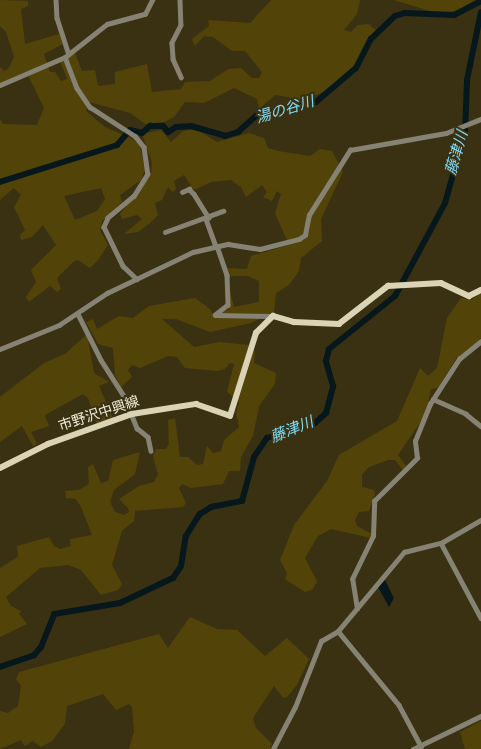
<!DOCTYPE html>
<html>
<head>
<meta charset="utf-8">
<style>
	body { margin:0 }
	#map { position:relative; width:481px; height:749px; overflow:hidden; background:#3a3112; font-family:Bitter,"Noto Sans JP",serif }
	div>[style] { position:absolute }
	.green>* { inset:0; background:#524408 }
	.water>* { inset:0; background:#07181d }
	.river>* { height:6px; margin:-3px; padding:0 3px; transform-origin:3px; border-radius:3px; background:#07181d }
	.minor>* { height:4.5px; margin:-2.25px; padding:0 2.25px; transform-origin:2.25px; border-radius:2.25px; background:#868274 }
	.major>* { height:5.5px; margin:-2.75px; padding:0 2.75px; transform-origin:2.75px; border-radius:2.75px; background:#dbd3b5 }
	span { translate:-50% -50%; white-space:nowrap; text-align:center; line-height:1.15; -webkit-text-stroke:4px #3a3112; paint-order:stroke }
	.street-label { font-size:14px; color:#f0ebd9 }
	.water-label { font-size:15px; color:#81dbf7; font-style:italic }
</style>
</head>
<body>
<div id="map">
	<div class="green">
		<i style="clip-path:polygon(evenodd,0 0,28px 1px,28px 6px,21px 9px,25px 44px,59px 34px,63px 44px,44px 54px,50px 72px,55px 72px,61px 81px,67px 79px,60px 61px,75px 53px,82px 71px,95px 70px,98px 86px,115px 84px,115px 72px,147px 64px,152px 92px,181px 89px,185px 82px,210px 81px,228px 69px,241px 68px,252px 78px,259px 78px,262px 72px,245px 51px,232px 51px,213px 37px,204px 36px,195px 46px,192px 39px,209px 26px,208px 20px,250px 23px,271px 0,360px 0,357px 14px,344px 30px,351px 32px,358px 25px,368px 24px,376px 30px,355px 67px,325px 91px,305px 100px,275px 95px,259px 109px,257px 99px,234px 88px,204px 103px,185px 102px,174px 117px,164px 122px,145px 124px,130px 113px,89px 102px,86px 111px,105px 127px,131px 138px,140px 146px,145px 170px,141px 180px,120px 195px,122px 202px,102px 221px,100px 230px,108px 245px,98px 260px,90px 268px,78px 260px,73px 262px,57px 278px,61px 289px,57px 292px,50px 286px,29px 302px,26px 297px,36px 282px,31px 270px,56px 245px,43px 225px,32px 237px,21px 240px,20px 235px,25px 230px,14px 207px,21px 195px,14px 188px,0 200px,0 119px,3px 124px,37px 125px,44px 108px,28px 75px,0 88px,0 67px,4px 71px,9px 68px,14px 57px,6px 32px,0 26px,0 0,101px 188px,105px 199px,97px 211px,75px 220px,64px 196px,101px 188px)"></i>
		<i style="clip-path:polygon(394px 0,474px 0,460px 11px,436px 13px)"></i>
		<i style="clip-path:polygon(196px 129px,217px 142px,249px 133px,264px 138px,268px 148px,278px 151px,310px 156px,320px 149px,332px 151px,343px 172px,321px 219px,322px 241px,301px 258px,299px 271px,289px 285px,276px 293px,274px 312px,251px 323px,210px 332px,176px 319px,162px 319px,194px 347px,220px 342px,249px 345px,255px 352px,254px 363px,276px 373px,275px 384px,259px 406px,253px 436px,241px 457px,240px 471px,229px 471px,223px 484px,191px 488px,182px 484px,179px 488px,186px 503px,183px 507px,135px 511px,134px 521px,122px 531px,112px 565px,122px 584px,118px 590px,101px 595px,81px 570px,68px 565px,40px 568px,6px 597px,11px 606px,21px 611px,19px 614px,27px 624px,0 637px,0 568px,18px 557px,17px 546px,49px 537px,54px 546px,60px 549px,71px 546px,70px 539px,92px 535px,81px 507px,76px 499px,66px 498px,65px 491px,79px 490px,89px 484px,88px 467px,93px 464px,101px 483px,108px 481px,113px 460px,140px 452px,135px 474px,114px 490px,110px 502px,115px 512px,124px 515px,129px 512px,128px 508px,119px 499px,139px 486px,154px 482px,158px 474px,153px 457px,156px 449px,166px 449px,169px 444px,168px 420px,175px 418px,180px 457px,188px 457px,197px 465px,203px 464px,207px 446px,213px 453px,221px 451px,224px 440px,239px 427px,236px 413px,239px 402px,227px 392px,234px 364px,230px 363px,225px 369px,217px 371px,185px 368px,177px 357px,168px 356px,140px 368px,132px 365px,128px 370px,132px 377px,121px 387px,115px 375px,113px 348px,98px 344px,86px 322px,93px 319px,97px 329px,119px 316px,133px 318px,149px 306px,195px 298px,210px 309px,214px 317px,219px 318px,220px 313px,230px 309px,229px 288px,234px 307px,259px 302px,259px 281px,248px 276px,231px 276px,227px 268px,247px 269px,251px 256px,289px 245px,275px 213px,281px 194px,277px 191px,272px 201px,263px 197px,267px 192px,262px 185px,246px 197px,241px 187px,231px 180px,211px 182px,194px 190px,184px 175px,174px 181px,176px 189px,173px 192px,168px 187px,162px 200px,155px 203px,158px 215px,149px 224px,138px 232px,124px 234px,142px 219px,137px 215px,122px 219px,120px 214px,151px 175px,152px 162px,142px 134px,161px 130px,171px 142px,183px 131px)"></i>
		<i style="clip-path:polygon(481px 293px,481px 338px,472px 349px,457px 357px,438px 388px,431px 389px,426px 414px,398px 455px,407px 467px,403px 470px,395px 460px,388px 460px,369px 467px,362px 474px,362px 487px,374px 490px,375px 494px,369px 511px,359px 512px,355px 520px,357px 526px,372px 534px,371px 538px,331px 529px,318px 536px,305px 558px,317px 581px,313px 589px,305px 592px,285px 579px,287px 573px,280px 560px,294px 525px,327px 481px,339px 455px,397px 421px,420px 368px,428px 376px,437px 368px,447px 318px,461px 298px,471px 300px)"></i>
		<i style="clip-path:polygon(87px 334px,94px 373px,109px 382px,99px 386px,113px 418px,97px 424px,88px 398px,83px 394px,45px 415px,49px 426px,31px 432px,37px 444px,33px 446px,22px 426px,0 442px,0 397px,44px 363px,65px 354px)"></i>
		<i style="clip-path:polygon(190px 617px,217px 629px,237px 630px,265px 656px,287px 638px,309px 659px,297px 685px,287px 697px,283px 698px,274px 686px,253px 718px,256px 728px,272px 744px,270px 749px,129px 749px,134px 732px,132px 707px,129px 704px,116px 710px,103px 694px,67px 706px,65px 724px,52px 741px,41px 747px,33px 741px,25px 746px,21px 740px,0 749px,0 711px,8px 713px,18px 706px,21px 686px,16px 679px,19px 672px,159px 634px,168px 648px)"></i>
		<i style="clip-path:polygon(481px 721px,481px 749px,465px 749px,460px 732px)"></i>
	</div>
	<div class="water">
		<i style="clip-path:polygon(385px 580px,394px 598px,389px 607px,378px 587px)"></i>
	</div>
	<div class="river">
		<i style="left:0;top:182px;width:123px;rotate:-17.5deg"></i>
		<i style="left:117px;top:145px;width:20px;rotate:-49deg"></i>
		<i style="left:130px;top:130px;width:12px;rotate:14deg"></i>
		<i style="left:142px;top:133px;width:11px;rotate:-41deg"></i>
		<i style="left:150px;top:126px;width:13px"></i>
		<i style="left:163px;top:126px;width:8px;rotate:50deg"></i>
		<i style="left:168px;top:132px;width:9px;rotate:-32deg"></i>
		<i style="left:176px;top:127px;width:15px;rotate:-4deg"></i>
		<i style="left:191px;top:126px;width:35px;rotate:16deg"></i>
		<i style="left:225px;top:136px;width:14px;rotate:-17deg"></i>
		<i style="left:238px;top:132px;width:24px;rotate:-42deg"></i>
		<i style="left:256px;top:116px;width:62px;rotate:-13.1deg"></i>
		<i style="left:316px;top:102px;width:52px;rotate:-40.4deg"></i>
		<i style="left:356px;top:68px;width:33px;rotate:-63deg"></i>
		<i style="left:371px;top:39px;width:33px;rotate:-44deg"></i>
		<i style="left:395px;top:16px;width:10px;rotate:-17deg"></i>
		<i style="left:405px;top:13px;width:49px;rotate:2.3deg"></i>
		<i style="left:454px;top:15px;width:30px;rotate:-27deg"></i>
		<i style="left:0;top:667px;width:36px;rotate:-19deg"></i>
		<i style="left:34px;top:655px;width:11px;rotate:-49deg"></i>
		<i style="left:41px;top:647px;width:35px;rotate:-68deg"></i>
		<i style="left:54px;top:614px;width:67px;rotate:-9.5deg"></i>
		<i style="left:120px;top:603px;width:59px;rotate:-25.3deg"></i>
		<i style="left:173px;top:578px;width:14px;rotate:-56deg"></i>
		<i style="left:181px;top:566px;width:30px;rotate:-81deg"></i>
		<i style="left:186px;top:536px;width:26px;rotate:-58deg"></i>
		<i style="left:200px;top:514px;width:13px;rotate:-32deg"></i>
		<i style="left:211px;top:507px;width:32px;rotate:-11deg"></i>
		<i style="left:242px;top:501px;width:46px;rotate:-74.7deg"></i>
		<i style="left:254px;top:457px;width:23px;rotate:-56deg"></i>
		<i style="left:267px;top:438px;width:50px;rotate:-17.4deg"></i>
		<i style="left:315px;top:423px;width:15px;rotate:-42deg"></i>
		<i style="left:326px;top:413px;width:28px;rotate:-75deg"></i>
		<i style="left:333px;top:386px;width:26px;rotate:-106deg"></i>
		<i style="left:326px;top:361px;width:12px;rotate:-76deg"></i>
		<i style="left:329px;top:349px;width:85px;rotate:-38.8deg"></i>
		<i style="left:395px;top:296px;width:106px;rotate:-61.7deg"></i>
		<i style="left:445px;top:203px;width:73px;rotate:-74.1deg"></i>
		<i style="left:465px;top:133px;width:53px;rotate:-87.8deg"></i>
		<i style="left:467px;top:80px;width:69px;rotate:-78.4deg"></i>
	</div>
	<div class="minor">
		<i style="left:56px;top:0;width:18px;rotate:87deg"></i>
		<i style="left:57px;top:18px;width:38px;rotate:72deg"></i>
		<i style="left:180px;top:0;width:25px;rotate:88deg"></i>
		<i style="left:181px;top:25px;width:20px;rotate:117deg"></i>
		<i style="left:172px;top:43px;width:16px;rotate:86deg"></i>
		<i style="left:173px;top:59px;width:20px;rotate:66deg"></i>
		<i style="left:65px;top:57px;width:33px;rotate:69deg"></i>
		<i style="left:77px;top:88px;width:23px;rotate:56deg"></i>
		<i style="left:90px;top:107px;width:54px;rotate:32.8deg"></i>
		<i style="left:135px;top:136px;width:14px;rotate:51deg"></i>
		<i style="left:144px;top:147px;width:27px;rotate:82deg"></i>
		<i style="left:148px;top:174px;width:26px;rotate:122deg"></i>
		<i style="left:134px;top:196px;width:34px;rotate:140deg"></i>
		<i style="left:108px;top:218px;width:10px;rotate:114deg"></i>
		<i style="left:104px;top:227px;width:43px;rotate:64deg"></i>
		<i style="left:123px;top:266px;width:19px;rotate:43deg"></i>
		<i style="left:0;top:85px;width:71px;rotate:-23.3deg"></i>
		<i style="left:65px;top:57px;width:53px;rotate:-38.2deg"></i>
		<i style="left:107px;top:24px;width:39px;rotate:-15deg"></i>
		<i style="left:145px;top:14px;width:16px;rotate:-63deg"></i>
		<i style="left:182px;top:192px;width:8px;rotate:-23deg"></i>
		<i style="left:189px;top:189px;width:7px;rotate:45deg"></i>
		<i style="left:194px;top:194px;width:28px;rotate:58deg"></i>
		<i style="left:206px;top:219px;width:29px;rotate:70deg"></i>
		<i style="left:165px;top:232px;width:62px;rotate:-19.9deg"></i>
		<i style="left:217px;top:246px;width:31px;rotate:71deg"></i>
		<i style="left:227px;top:275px;width:30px;rotate:88deg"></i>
		<i style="left:228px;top:305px;width:16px;rotate:142deg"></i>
		<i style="left:215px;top:315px;width:58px;rotate:1deg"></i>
		<i style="left:78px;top:314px;width:51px;rotate:63.4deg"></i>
		<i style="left:101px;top:360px;width:43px;rotate:57.4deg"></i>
		<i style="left:124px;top:396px;width:35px;rotate:68deg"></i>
		<i style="left:137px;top:428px;width:14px;rotate:39deg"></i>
		<i style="left:148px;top:437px;width:14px;rotate:78deg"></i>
		<i style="left:0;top:349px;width:64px;rotate:-22.1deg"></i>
		<i style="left:59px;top:325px;width:58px;rotate:-33.7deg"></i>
		<i style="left:107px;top:293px;width:95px;rotate:-25.5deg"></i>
		<i style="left:193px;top:252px;width:36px;rotate:-13deg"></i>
		<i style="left:228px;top:244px;width:32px;rotate:9deg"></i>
		<i style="left:260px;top:249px;width:40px;rotate:-14.4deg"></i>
		<i style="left:299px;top:239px;width:7px;rotate:-34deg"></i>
		<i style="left:305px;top:235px;width:20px;rotate:-79deg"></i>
		<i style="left:309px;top:215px;width:77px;rotate:-57.8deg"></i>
		<i style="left:350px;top:150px;width:97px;rotate:-10deg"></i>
		<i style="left:446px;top:133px;width:38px;rotate:-22deg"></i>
		<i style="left:433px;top:399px;width:36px;rotate:24deg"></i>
		<i style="left:466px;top:414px;width:19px;rotate:39deg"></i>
		<i style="left:441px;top:543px;width:85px;rotate:61.9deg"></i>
		<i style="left:357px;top:609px;width:30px;rotate:-99deg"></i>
		<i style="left:352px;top:579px;width:48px;rotate:-64deg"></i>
		<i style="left:373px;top:536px;width:35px;rotate:-88deg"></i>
		<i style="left:374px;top:501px;width:61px;rotate:-45deg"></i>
		<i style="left:417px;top:458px;width:17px;rotate:-97deg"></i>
		<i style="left:415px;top:441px;width:40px;rotate:-68deg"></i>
		<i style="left:430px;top:404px;width:54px;rotate:-57.2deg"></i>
		<i style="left:459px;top:359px;width:28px;rotate:-39deg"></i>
		<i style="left:338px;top:631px;width:96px;rotate:50.5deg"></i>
		<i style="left:399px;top:705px;width:47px;rotate:61.8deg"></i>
		<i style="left:273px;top:749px;width:47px;rotate:-62.4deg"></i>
		<i style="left:295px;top:707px;width:71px;rotate:-68.5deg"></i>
		<i style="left:321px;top:641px;width:20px;rotate:-30deg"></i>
		<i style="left:338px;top:631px;width:103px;rotate:-50.1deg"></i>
		<i style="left:404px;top:552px;width:38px;rotate:-14deg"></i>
		<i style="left:441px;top:543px;width:46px;rotate:-29.9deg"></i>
		<i style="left:413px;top:749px;width:76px;rotate:-25.9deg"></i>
	</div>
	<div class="major">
		<i style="left:0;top:468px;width:54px;rotate:-26.6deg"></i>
		<i style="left:48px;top:444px;width:89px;rotate:-19.7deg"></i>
		<i style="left:132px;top:414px;width:65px;rotate:-8.9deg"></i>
		<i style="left:196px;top:404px;width:36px;rotate:19deg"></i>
		<i style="left:230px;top:416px;width:87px;rotate:-72.6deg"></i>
		<i style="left:256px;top:333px;width:24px;rotate:-45deg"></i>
		<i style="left:273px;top:316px;width:22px;rotate:16deg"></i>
		<i style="left:294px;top:322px;width:45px;rotate:2.5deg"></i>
		<i style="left:339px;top:324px;width:62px;rotate:-37.8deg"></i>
		<i style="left:388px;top:286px;width:53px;rotate:-3.2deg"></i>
		<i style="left:441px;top:283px;width:31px;rotate:25deg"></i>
		<i style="left:469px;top:296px;width:13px;rotate:-27deg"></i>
	</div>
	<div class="street-label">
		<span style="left:99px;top:414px;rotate:-18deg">市野沢中興線</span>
	</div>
	<div class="water-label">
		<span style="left:285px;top:110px;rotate:-17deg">湯の谷川</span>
		<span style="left:457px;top:153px;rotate:-74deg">藤津川</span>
		<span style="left:292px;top:430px;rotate:-22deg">藤津川</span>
	</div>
</div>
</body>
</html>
